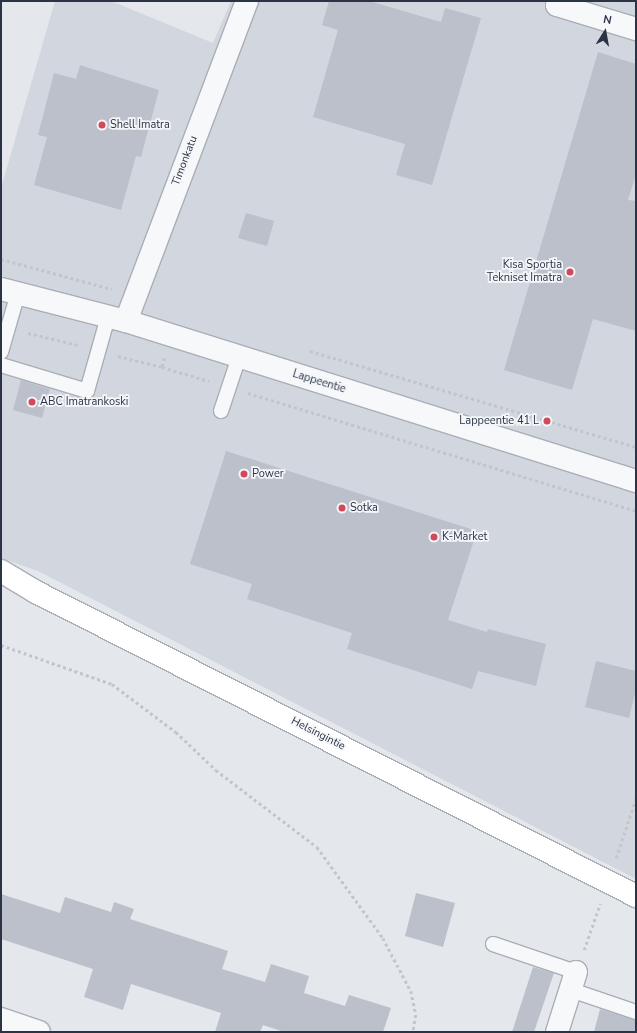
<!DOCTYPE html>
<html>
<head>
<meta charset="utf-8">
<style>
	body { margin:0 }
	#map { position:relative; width:637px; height:1033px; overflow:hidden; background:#e4e7ec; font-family:"Nunito Sans",sans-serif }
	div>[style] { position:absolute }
	.built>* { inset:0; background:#d2d6de }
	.building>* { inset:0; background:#bbc0ca }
	.path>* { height:2.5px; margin-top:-1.25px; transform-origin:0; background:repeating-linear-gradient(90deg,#c2c5cb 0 3px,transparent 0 6px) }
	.roads { filter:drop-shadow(1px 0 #a9aeb7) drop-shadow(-1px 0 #a9aeb7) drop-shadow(0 1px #a9aeb7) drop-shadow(0 -1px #a9aeb7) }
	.service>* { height:14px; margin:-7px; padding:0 7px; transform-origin:7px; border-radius:7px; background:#f7f8fa }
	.minor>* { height:22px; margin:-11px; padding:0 11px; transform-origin:11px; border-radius:11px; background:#f7f8fa }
	.secondary>* { height:22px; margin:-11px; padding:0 11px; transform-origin:11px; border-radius:11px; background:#fff }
	.dots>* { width:11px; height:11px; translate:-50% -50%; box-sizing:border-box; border:2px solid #f4f6f9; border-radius:50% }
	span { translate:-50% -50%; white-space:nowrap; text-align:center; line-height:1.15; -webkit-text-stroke:3.5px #f4f6f9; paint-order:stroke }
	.poi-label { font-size:11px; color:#2b3445 }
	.left { translate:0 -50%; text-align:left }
	.right { translate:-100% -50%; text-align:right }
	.street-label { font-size:11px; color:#2b3445 }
	.frame { position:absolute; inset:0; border:2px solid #2b3445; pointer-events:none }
	.north { position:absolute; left:585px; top:12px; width:40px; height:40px; -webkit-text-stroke:3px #f4f6f9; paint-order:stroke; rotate:11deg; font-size:11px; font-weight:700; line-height:16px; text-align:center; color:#2b3445 }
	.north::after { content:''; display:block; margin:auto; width:14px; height:18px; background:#2b3445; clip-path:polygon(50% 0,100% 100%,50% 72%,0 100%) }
</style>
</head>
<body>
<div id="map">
	<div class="built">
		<i style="clip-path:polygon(55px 1px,111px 1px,213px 43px,231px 1px,636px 1px,636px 879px,38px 571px,1px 558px,1px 188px)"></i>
	</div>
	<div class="building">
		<i style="clip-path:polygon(329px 1px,369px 1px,441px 22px,445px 8px,481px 18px,432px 185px,396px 175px,405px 144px,313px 117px,338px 30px,322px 25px)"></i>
		<i style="clip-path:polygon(598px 52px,636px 64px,636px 174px,628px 200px,636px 201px,636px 331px,593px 319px,572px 390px,504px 370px)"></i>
		<i style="clip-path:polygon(80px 65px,159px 90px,141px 157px,136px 156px,121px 210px,34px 185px,47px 137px,38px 135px,54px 73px,76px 79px)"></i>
		<i style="clip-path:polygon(246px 213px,274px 221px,267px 246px,238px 238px)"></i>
		<i style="clip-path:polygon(21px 380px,50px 389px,42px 418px,13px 410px)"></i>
		<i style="clip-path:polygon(226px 451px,477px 531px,448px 620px,487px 632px,488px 629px,546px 644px,536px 686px,478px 671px,472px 689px,347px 649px,352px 633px,247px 599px,252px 584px,190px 564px)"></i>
		<i style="clip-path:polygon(596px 661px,636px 671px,636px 689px,629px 718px,585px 707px)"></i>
		<i style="clip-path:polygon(416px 893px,455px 903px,443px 947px,405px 936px)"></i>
		<i style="clip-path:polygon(1px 894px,60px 913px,65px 897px,111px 912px,114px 902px,134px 909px,130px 919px,228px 951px,222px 969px,265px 982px,271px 964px,309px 976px,304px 993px,345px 1006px,349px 995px,391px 1008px,383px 1032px,284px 1032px,263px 1025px,260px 1032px,215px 1032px,221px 1013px,131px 984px,123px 1010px,84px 997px,93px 969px,1px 939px)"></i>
		<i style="clip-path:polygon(533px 967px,554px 973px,534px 1032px,512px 1032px)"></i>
		<i style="clip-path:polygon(600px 1009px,636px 1020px,636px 1032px,594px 1032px)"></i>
	</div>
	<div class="path">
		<i style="left:1px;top:259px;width:115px;rotate:15.1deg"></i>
		<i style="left:28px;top:333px;width:51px;rotate:13.5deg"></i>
		<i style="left:310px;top:351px;width:340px;rotate:16.4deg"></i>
		<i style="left:118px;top:356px;width:45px;rotate:14deg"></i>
		<i style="left:165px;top:358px;width:9px;rotate:108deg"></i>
		<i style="left:162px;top:367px;width:49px;rotate:16.6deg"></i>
		<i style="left:248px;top:393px;width:406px;rotate:16.9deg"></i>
		<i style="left:1px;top:645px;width:118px;rotate:19.4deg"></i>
		<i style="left:112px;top:684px;width:80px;rotate:36.9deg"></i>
		<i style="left:176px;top:732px;width:55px;rotate:43.5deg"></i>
		<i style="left:216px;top:770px;width:127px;rotate:37.3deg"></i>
		<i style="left:317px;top:847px;width:112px;rotate:54deg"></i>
		<i style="left:383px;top:938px;width:60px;rotate:62.2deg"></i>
		<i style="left:411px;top:991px;width:25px;rotate:78deg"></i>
		<i style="left:416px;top:1015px;width:17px;rotate:100deg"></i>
		<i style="left:616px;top:858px;width:63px;rotate:-71.6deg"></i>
		<i style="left:584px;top:950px;width:49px;rotate:-70.8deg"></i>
	</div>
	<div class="roads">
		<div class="service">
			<i style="left:1px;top:352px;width:61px;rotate:-73.9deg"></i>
			<i style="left:1px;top:365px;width:90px;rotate:16.8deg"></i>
			<i style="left:87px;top:391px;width:77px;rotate:-74.2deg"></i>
			<i style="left:221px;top:411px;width:57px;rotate:-71.6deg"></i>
			<i style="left:493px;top:944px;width:88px;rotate:18.6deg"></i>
			<i style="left:571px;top:990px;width:69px;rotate:18.7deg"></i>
		</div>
		<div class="minor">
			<i style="left:558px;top:1px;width:4px;rotate:104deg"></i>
			<i style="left:557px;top:5px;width:83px;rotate:16.9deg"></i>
			<i style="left:1px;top:289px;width:129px;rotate:14.4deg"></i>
			<i style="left:126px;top:321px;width:535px;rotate:17.42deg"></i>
			<i style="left:126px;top:321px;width:342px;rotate:-69.3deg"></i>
			<i style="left:1px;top:1019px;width:40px;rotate:18.9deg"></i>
			<i style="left:557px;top:1032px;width:63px;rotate:-72.4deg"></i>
		</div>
		<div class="secondary">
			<i style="left:1px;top:571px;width:41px;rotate:31deg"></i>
			<i style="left:36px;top:592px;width:673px;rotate:26.87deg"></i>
		</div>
	</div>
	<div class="dots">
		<i style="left:102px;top:125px;background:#d1495b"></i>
		<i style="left:570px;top:272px;background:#d1495b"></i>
		<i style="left:32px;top:402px;background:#d1495b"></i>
		<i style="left:547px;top:421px;background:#d1495b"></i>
		<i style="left:244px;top:474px;background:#d1495b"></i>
		<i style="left:342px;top:508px;background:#d1495b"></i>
		<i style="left:434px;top:537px;background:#d1495b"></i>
	</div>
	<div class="poi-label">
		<span class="left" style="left:110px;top:125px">Shell Imatra</span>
		<span class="right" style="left:562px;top:272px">Kisa Sportia<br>Tekniset Imatra</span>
		<span class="left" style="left:40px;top:402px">ABC Imatrankoski</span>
		<span class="right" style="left:539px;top:421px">Lappeentie 41 L</span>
		<span class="left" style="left:252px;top:474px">Power</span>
		<span class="left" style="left:350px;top:508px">Sotka</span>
		<span class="left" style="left:442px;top:537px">K-Market</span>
	</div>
	<div class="street-label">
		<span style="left:185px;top:161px;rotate:-69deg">Timonkatu</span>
		<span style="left:319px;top:382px;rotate:17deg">Lappeentie</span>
		<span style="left:318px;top:734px;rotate:27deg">Helsingintie</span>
	</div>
	<div class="frame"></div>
	<div class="north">N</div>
</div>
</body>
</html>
